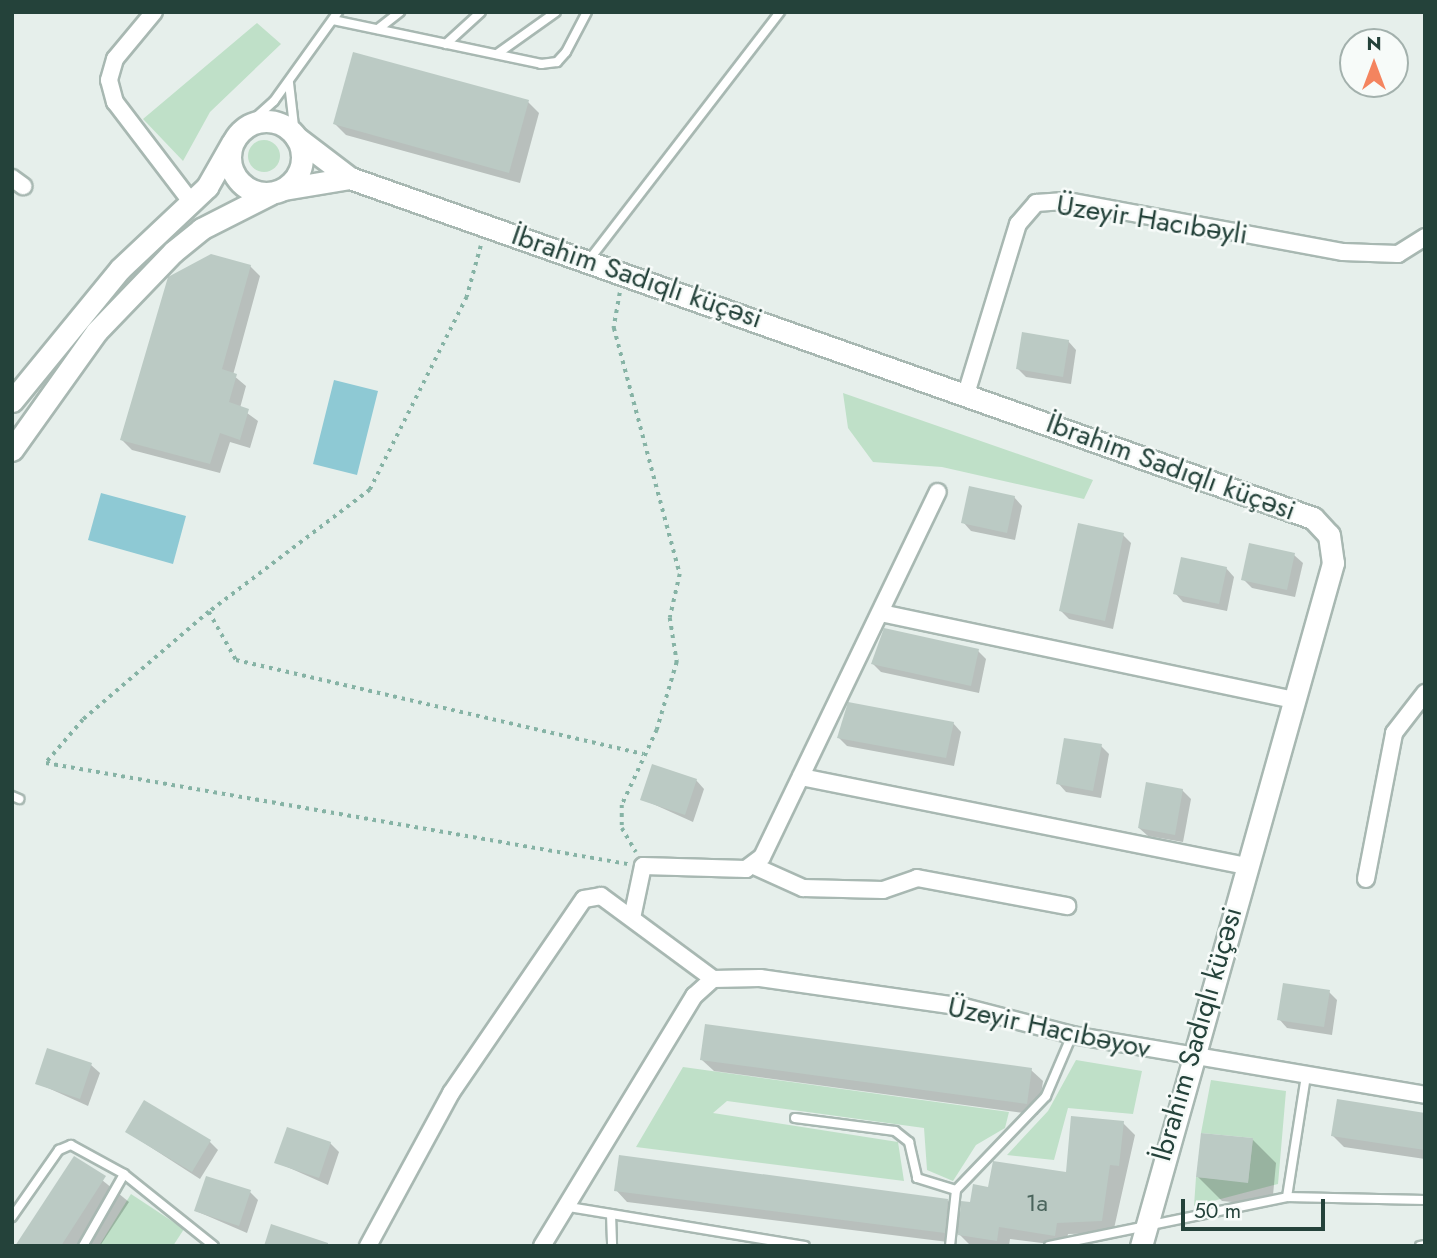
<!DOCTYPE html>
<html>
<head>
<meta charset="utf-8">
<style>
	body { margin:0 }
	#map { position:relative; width:1437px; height:1258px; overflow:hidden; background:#e6efeb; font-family:Jost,sans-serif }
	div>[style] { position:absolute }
	.green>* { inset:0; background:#bfe0c8 }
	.round { border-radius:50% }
	.water>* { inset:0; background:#8ec9d4 }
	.shadow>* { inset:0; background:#0003 }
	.building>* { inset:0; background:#bbcac4 }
	.path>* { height:3.5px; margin-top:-1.75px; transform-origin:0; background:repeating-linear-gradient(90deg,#86b3a5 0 3.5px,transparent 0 8.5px) }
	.roads { filter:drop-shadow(2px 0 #a8b8b2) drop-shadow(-2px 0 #a8b8b2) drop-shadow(0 2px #a8b8b2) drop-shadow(0 -2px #a8b8b2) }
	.service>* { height:8px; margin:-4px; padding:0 4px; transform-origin:4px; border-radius:4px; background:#fff }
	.minor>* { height:16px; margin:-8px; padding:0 8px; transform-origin:8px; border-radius:8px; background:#fff }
	.tertiary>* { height:21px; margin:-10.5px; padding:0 10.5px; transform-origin:10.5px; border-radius:10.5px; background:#fff }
	.tertiary>.ring { margin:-10.5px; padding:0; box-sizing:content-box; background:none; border:21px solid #fff; border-radius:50% }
	span { translate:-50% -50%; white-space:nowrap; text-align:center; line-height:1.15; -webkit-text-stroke:5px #f7fbf9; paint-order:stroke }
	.number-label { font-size:24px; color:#4a645c }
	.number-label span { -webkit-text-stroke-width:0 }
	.street-label { font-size:28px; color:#24423a }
	.frame { position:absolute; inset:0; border:14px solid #24423a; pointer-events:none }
	.north { position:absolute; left:1339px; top:28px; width:70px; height:70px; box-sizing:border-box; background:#f7fbf9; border:2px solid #a3b1ad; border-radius:50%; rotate:0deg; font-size:19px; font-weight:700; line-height:28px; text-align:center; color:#24423a }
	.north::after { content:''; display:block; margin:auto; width:24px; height:32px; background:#f4845f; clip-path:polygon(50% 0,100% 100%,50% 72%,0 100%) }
	.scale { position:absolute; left:1181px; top:1199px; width:144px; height:32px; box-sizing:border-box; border:4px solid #24423a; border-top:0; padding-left:9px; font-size:21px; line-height:24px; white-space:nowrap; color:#24423a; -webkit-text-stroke:5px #f7fbf9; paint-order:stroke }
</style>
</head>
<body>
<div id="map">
	<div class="green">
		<i style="clip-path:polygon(257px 23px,281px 44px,210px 112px,183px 161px,143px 119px)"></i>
		<i class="round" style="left:248px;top:140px;width:32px;height:32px"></i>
		<i style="clip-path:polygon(843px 393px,1093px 480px,1084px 499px,942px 467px,873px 462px,848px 428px)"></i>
		<i style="clip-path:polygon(1076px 1060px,1142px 1071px,1133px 1114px,1068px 1108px,1054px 1160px,1007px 1155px,1048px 1111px)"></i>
		<i style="clip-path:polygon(683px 1067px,1009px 1112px,1005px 1128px,976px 1145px,953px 1181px,927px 1170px,924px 1128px,727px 1101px,713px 1113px,898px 1142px,904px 1181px,636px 1147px)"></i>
		<i style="clip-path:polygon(1211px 1080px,1286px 1091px,1278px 1184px,1194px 1206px,1196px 1177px,1248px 1182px,1253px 1138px,1201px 1133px)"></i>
		<i style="clip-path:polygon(131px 1194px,184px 1229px,173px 1246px,99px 1246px)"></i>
	</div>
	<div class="water">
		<i style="clip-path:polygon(334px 380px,378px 391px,357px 475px,313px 464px)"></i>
		<i style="clip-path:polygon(101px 493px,186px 516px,173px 564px,88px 540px)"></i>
	</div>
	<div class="shadow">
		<i style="clip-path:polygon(528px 102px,539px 113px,520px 183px,346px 135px,335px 124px)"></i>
		<i style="clip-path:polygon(250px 266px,260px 276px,233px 375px,246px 386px,240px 408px,258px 421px,250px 448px,230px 442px,220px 473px,132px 450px,122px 440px)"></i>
		<i style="clip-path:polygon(1068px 341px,1076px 350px,1071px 384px,1026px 377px,1018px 369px)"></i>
		<i style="clip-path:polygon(1014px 497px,1022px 506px,1015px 540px,971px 531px,963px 522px)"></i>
		<i style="clip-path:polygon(1123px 535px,1131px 543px,1113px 629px,1069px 619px,1061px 611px)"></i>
		<i style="clip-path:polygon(1294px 555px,1303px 563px,1295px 597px,1252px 588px,1243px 579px)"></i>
		<i style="clip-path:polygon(1226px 568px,1234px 577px,1227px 611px,1183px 602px,1175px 593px)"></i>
		<i style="clip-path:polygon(978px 651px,986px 659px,979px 693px,881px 672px,873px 664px)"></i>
		<i style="clip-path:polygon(953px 723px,961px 732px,954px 766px,847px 746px,839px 738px)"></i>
		<i style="clip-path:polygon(1101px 746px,1109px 754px,1101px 798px,1066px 792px,1058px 783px)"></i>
		<i style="clip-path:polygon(696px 780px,704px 789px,693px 822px,642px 799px)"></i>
		<i style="clip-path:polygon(1182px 790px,1191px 799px,1183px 842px,1148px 836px,1139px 828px)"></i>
		<i style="clip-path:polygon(1329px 992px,1337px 1000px,1332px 1035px,1287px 1028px,1279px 1019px)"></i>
		<i style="clip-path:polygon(702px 1060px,1031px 1070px,1043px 1081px,1038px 1115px,714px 1071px)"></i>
		<i style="clip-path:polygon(91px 1065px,100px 1073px,88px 1106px,37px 1083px)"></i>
		<i style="clip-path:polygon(1425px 1114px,1425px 1159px,1344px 1147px,1333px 1136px)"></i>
		<i style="clip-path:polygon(1123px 1123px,1135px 1135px,1113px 1233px,1068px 1234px,1066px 1246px,1010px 1239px,1009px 1246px,971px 1246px,957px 1232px,956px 1243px,627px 1202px,616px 1190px,948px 1201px,962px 1215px,990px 1189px,1068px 1174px)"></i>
		<i style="clip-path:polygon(127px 1132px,209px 1141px,218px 1150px,200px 1179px)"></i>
		<i style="clip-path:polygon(1252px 1139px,1276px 1163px,1272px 1206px,1222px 1201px,1198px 1177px)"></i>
		<i style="clip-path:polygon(330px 1143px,339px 1152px,328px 1185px,276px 1162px)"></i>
		<i style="clip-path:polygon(75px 1158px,129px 1202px,100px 1246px,17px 1246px)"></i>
		<i style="clip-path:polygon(250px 1192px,258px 1200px,247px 1233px,196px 1211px)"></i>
	</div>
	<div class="building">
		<i style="clip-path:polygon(353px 52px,529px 100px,509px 173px,333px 124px)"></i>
		<i style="clip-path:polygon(211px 254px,251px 265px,222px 369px,237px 374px,229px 402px,249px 409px,240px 440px,220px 433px,210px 464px,120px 440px,168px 277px)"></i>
		<i style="clip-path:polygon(1022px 332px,1069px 340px,1063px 377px,1016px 369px)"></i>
		<i style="clip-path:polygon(969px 486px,1015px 496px,1007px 533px,961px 523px)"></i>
		<i style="clip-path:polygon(1078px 523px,1124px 533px,1105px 621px,1059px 611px)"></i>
		<i style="clip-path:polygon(1249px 543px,1295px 553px,1287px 590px,1241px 580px)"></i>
		<i style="clip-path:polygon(1181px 557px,1227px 567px,1219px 604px,1173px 594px)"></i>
		<i style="clip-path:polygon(884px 628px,979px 649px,971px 686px,871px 664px)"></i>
		<i style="clip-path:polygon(848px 702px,954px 722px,946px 758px,837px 738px)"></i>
		<i style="clip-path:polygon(1064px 738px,1102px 744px,1093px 791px,1056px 784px)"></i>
		<i style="clip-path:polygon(652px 764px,697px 779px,685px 815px,640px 800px)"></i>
		<i style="clip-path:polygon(1146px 782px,1183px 789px,1175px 835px,1138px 828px)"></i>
		<i style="clip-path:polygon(1283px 983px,1330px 990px,1324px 1027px,1277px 1020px)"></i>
		<i style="clip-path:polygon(705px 1024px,1032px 1068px,1027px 1104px,700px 1060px)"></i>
		<i style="clip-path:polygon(47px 1048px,92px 1063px,80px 1099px,35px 1084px)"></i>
		<i style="clip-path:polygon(1337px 1099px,1425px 1113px,1425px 1150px,1331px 1136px)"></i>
		<i style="clip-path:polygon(144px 1100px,211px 1140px,192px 1172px,125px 1132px)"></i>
		<i style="clip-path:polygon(1071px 1116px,1124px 1121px,1119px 1166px,1110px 1165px,1102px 1221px,1057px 1223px,1055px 1236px,999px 1227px,997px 1241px,958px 1235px,961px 1201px,970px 1202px,973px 1184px,988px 1187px,993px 1161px,1066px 1172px)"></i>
		<i style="clip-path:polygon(287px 1127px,331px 1142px,319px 1178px,274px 1163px)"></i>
		<i style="clip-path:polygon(1201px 1133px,1253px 1138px,1248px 1183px,1196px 1177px)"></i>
		<i style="clip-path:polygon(619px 1155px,948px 1199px,945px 1233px,614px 1191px)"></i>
		<i style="clip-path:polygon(74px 1156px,106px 1176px,61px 1246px,15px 1246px)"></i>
		<i style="clip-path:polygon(206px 1176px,251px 1190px,239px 1226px,194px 1211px)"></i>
		<i style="clip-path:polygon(271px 1224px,328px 1243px,328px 1246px,264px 1246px)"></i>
	</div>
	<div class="path">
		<i style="left:481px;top:246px;width:53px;rotate:105.4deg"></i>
		<i style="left:467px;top:297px;width:216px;rotate:116.7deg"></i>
		<i style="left:370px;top:490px;width:202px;rotate:142.8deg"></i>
		<i style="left:209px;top:612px;width:166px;rotate:139.4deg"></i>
		<i style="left:83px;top:720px;width:57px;rotate:130.7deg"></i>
		<i style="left:46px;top:763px;width:591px;rotate:9.85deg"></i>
		<i style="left:620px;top:293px;width:36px;rotate:100deg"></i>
		<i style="left:614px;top:328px;width:255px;rotate:75deg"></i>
		<i style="left:680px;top:574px;width:45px;rotate:102.8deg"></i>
		<i style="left:670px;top:618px;width:45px;rotate:81deg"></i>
		<i style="left:677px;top:662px;width:71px;rotate:106.4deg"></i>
		<i style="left:657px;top:730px;width:83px;rotate:115deg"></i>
		<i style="left:622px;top:805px;width:23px;rotate:90deg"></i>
		<i style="left:622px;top:828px;width:28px;rotate:60deg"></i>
		<i style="left:209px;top:612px;width:55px;rotate:60.6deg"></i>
		<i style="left:236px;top:660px;width:418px;rotate:13deg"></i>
	</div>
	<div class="roads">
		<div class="service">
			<i style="left:333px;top:20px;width:213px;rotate:11.9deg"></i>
			<i style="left:541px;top:64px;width:16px;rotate:-7deg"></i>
			<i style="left:557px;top:62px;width:13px;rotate:-48deg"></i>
			<i style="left:566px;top:52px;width:45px;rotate:-62.3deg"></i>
			<i style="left:378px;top:29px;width:28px;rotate:-38deg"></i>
			<i style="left:446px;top:44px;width:47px;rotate:-42.4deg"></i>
			<i style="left:497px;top:54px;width:72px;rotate:-35.4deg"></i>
			<i style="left:289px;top:83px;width:52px;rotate:83.4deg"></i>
			<i style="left:244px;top:128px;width:40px;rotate:-42deg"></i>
			<i style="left:274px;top:101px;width:110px;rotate:-54.3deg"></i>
			<i style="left:589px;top:260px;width:313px;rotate:-52.4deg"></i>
			<i style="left:12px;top:796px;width:8px;rotate:23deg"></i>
			<i style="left:795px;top:1118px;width:101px;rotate:7.4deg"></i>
			<i style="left:895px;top:1131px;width:18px;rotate:38deg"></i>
			<i style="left:909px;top:1142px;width:37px;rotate:77deg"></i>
			<i style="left:917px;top:1178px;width:41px;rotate:17.1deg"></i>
			<i style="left:956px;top:1190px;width:130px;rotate:-46.2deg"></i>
			<i style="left:1046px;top:1096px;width:66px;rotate:-66.9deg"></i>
			<i style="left:1287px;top:1197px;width:122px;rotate:-81.1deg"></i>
			<i style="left:569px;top:1207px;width:239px;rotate:9.4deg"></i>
			<i style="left:611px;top:1214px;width:32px;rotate:88deg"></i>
			<i style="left:12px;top:1217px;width:82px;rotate:-55deg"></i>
			<i style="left:59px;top:1150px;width:13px;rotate:-23deg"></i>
			<i style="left:71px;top:1145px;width:60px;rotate:28.7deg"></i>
			<i style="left:124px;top:1174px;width:115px;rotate:38.7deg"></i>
			<i style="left:83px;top:1246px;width:83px;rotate:-60.3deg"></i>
			<i style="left:950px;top:1246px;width:56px;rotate:-83.9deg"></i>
			<i style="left:1049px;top:1246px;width:243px;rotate:-11.6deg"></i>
			<i style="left:1287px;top:1197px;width:138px;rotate:1.2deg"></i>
			<i style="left:1420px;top:1246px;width:5px;rotate:-11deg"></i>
		</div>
		<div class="minor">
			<i style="left:154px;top:12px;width:61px;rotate:129.7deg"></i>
			<i style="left:115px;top:59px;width:22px;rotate:106deg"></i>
			<i style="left:109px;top:80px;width:23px;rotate:75deg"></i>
			<i style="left:115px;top:102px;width:127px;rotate:52.7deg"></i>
			<i style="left:12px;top:178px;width:14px;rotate:36deg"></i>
			<i style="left:966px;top:394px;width:178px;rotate:-73deg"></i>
			<i style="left:1018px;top:224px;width:28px;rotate:-49deg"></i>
			<i style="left:1036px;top:203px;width:32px;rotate:-4deg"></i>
			<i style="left:1068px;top:201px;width:280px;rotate:10.5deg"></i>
			<i style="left:1343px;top:252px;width:55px;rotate:2.1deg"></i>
			<i style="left:1398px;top:254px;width:32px;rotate:-32deg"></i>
			<i style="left:881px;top:613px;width:422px;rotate:11.9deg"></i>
			<i style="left:801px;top:777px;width:453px;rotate:11.3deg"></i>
			<i style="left:754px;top:866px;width:54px;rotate:24.2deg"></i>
			<i style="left:803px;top:888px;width:80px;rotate:1.4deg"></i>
			<i style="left:883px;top:890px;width:36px;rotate:-19deg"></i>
			<i style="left:917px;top:878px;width:153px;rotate:10.6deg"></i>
			<i style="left:1366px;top:879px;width:149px;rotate:-79.1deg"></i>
			<i style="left:1394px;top:733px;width:51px;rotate:-52.2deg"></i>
			<i style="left:632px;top:918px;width:53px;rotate:-78.1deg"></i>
			<i style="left:643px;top:866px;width:103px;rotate:1.7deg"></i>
			<i style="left:746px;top:869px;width:20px;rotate:-37deg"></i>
			<i style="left:762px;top:857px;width:405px;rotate:-64.3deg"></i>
			<i style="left:713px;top:979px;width:47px;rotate:-1.2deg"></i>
			<i style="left:760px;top:978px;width:206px;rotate:8.1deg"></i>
			<i style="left:964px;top:1007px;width:112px;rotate:14.5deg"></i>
			<i style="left:1072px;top:1035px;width:358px;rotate:9.6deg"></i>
			<i style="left:368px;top:1246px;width:174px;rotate:-61.5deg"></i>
			<i style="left:451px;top:1093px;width:235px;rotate:-55.6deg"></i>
			<i style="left:584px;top:899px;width:17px;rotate:-10deg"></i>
			<i style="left:601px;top:896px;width:139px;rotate:36.5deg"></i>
			<i style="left:542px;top:1246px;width:293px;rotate:-58.7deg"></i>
			<i style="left:694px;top:996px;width:25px;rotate:-42deg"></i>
		</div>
		<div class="tertiary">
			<i class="ring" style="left:230px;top:121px;width:51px;height:51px"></i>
			<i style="left:350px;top:178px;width:1021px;rotate:19.45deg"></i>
			<i style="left:1313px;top:518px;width:23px;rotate:47deg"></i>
			<i style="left:1329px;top:535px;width:28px;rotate:82deg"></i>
			<i style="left:1333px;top:563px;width:709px;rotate:105.7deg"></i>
			<i style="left:284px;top:189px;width:67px;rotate:-9.5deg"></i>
			<i style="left:350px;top:178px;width:68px;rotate:-142.8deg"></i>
			<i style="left:12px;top:401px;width:171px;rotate:-50.7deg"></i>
			<i style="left:120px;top:269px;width:120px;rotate:-43.3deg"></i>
			<i style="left:207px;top:187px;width:51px;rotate:-60.4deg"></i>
			<i style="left:12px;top:450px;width:146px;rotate:-54.5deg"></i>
			<i style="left:97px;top:331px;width:110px;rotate:-46.1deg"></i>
			<i style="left:173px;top:252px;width:36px;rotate:-39deg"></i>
			<i style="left:201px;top:229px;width:77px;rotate:-26.9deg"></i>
		</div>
	</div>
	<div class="number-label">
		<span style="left:1037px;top:1203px">1a</span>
	</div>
	<div class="street-label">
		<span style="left:1152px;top:220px;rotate:9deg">Üzeyir Hacıbəyli</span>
		<span style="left:637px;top:277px;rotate:19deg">İbrahim Sadıqlı küçəsi</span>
		<span style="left:1171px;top:467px;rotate:20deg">İbrahim Sadıqlı küçəsi</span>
		<span style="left:1049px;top:1028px;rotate:12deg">Üzeyir Hacıbəyov</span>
		<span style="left:1197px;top:1034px;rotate:-74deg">İbrahim Sadıqlı küçəsi</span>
	</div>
	<div class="frame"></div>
	<div class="north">N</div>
	<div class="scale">50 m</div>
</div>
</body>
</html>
